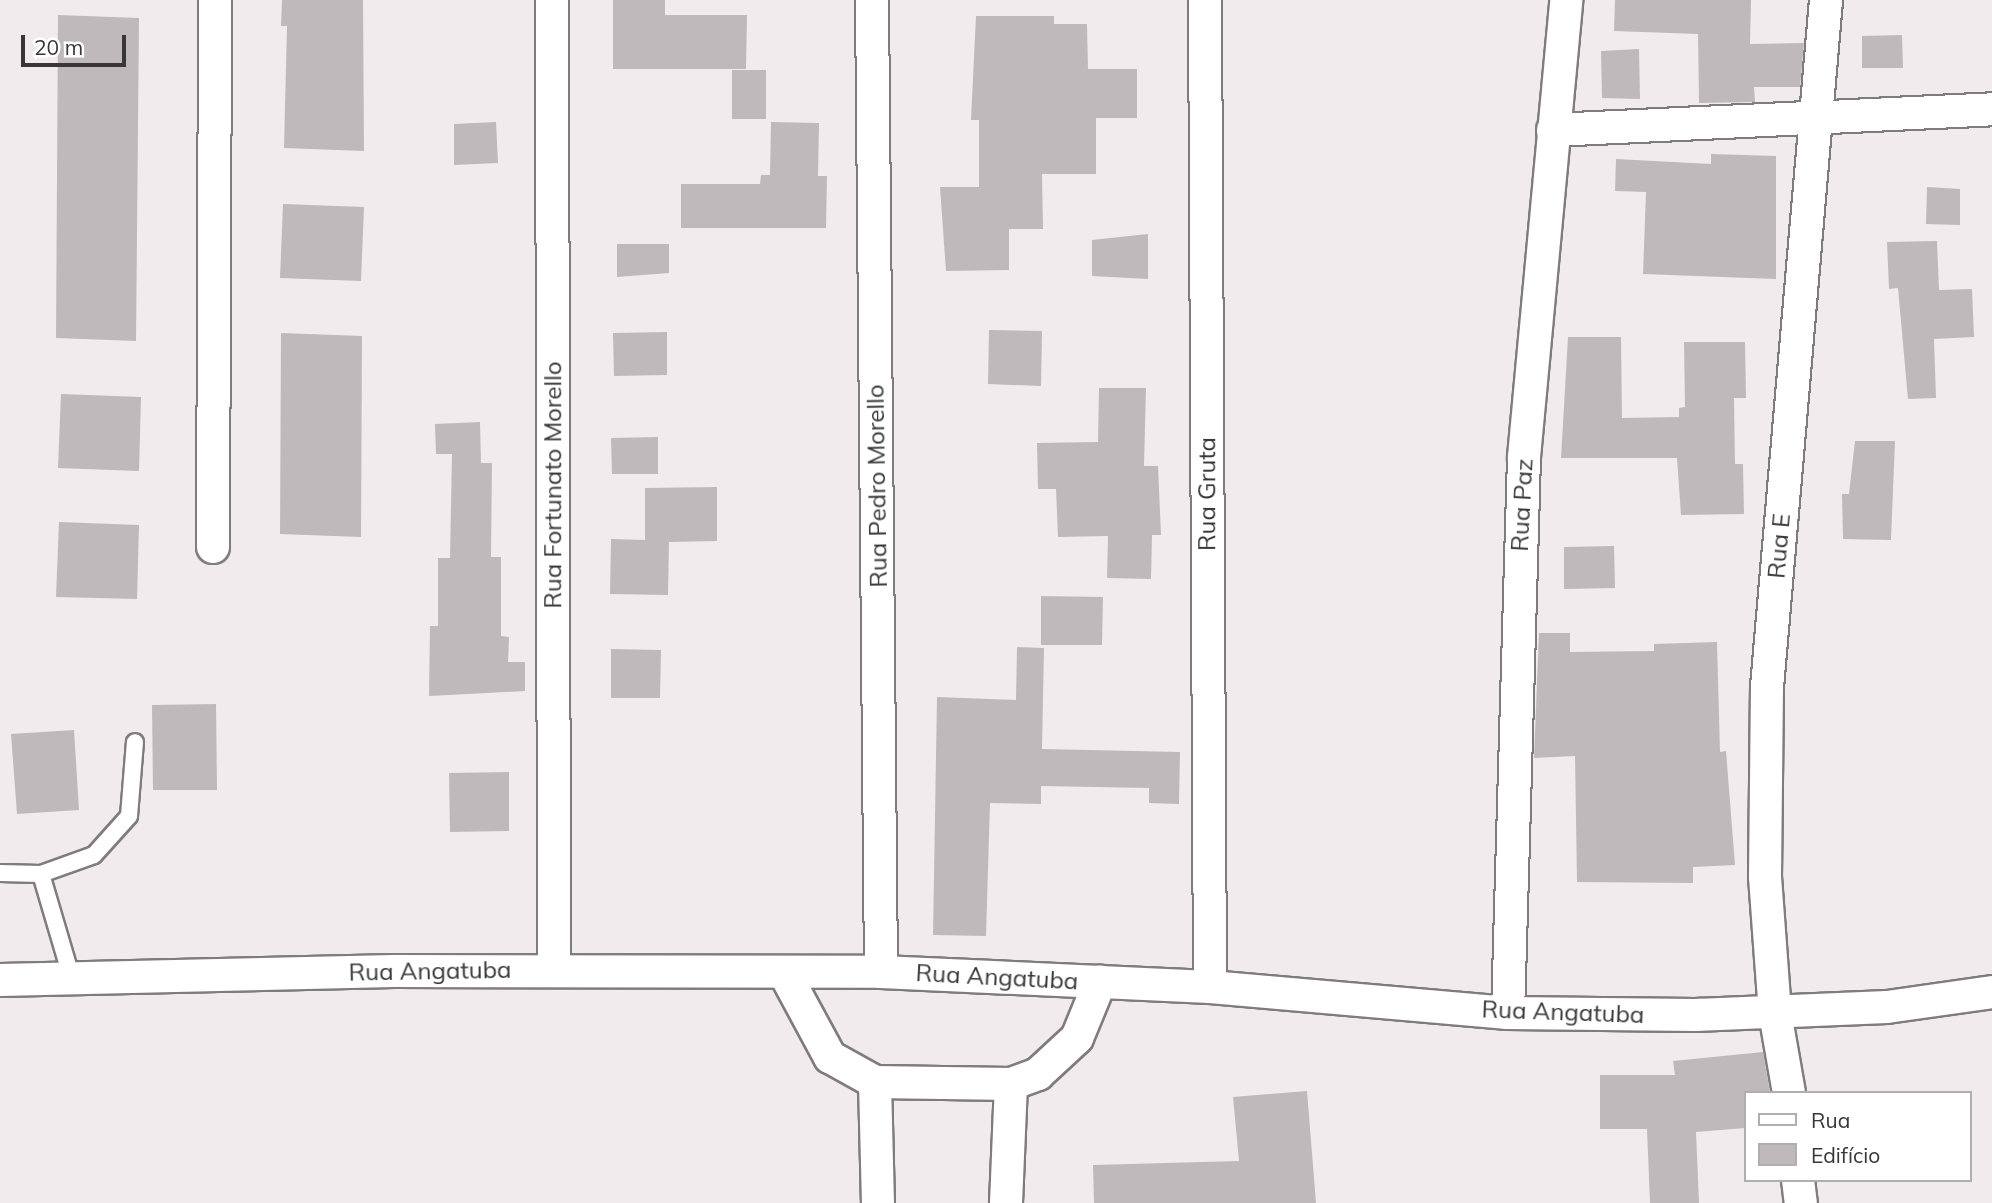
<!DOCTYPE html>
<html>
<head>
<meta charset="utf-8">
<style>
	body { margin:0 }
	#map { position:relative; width:1992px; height:1203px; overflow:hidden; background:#f1ebed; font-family:Mulish,sans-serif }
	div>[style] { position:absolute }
	.building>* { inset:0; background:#bfb9bb }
	.roads { filter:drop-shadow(2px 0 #807b7d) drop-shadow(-2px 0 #807b7d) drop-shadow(0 2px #807b7d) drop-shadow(0 -2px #807b7d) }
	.lane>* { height:16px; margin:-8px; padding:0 8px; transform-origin:8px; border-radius:8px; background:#fff }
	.street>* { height:32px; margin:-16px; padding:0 16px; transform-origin:16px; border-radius:16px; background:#fff }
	span { translate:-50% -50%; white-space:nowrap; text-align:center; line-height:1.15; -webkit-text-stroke:6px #fff; paint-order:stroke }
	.street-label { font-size:24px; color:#383637 }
	.legend { position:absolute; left:1744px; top:1091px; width:228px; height:91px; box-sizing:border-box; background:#fff; border:2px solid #afafaf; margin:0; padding:9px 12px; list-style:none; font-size:21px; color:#383637 }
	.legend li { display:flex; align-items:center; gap:14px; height:35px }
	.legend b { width:35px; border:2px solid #afafaf }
	.scale { position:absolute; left:21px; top:35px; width:105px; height:32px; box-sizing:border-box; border:4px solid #383637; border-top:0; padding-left:9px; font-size:21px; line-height:24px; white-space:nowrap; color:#383637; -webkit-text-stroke:5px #fff; paint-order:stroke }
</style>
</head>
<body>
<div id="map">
	<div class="building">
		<i style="clip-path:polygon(282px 0,363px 0,364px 151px,284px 148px,287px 26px,281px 26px)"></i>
		<i style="clip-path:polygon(613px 0,665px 0,665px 15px,747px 15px,746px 69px,613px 69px)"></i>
		<i style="clip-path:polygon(1615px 0,1751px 0,1750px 44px,1804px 43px,1800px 87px,1754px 87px,1755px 102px,1699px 103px,1698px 34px,1614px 31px)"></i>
		<i style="clip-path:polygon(58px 15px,139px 18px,136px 341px,56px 338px)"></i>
		<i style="clip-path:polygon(976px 16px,1054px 16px,1054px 24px,1087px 24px,1088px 69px,1137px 69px,1137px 118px,1096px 118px,1096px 174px,1042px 174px,1043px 229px,1009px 229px,1009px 270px,946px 271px,940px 187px,979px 187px,979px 120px,971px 120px)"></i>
		<i style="clip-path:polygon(1902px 35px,1903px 68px,1862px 68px,1862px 36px)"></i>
		<i style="clip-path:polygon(1639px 49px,1640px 99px,1602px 98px,1601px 51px)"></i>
		<i style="clip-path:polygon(732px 70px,766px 70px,766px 119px,732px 119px)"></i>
		<i style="clip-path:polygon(496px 122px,498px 163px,454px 165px,454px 124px)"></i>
		<i style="clip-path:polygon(771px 122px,819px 123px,818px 176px,827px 176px,826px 228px,681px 228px,681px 184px,760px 184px,761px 175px,770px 175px)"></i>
		<i style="clip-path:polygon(1711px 154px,1776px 156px,1776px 279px,1643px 274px,1646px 192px,1615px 191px,1616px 159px,1711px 164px)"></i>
		<i style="clip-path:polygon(1927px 187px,1960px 189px,1960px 225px,1926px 224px)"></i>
		<i style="clip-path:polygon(283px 204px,364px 207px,361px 281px,280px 278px)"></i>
		<i style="clip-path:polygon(1148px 234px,1148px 279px,1092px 276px,1092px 240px)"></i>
		<i style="clip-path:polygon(1937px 241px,1939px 290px,1972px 289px,1974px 337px,1934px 339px,1936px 398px,1908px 399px,1898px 288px,1889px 289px,1887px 242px)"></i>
		<i style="clip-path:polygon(617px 244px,669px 244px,669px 273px,617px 277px)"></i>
		<i style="clip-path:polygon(989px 330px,1042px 331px,1041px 386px,988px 384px)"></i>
		<i style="clip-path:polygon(667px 332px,667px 375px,614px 376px,613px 333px)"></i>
		<i style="clip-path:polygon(281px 333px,362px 336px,361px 537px,280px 534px)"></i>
		<i style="clip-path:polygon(1568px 337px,1621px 337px,1622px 418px,1679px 417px,1679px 408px,1685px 407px,1684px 342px,1745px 342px,1746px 398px,1734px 398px,1735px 464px,1743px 464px,1744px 514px,1681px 515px,1677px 458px,1561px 458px)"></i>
		<i style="clip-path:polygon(1099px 388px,1146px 388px,1144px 466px,1158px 466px,1161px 535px,1152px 535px,1151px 579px,1107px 578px,1108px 536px,1058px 537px,1056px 489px,1038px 489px,1037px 443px,1098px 442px)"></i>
		<i style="clip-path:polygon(61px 394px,141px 397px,139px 471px,58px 468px)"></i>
		<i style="clip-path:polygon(480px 422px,481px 463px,492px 463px,491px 557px,501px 557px,501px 636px,509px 637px,508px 662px,525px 662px,525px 691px,429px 696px,430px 626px,438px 626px,438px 558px,450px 558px,452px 454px,436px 454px,435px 424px)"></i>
		<i style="clip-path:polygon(658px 437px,658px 474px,612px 474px,611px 438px)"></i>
		<i style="clip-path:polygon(1855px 441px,1895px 441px,1891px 540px,1843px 539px,1842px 494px,1849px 494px)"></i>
		<i style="clip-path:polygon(717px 487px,717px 541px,669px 542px,668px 595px,610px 594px,611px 539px,645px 540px,645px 488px)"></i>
		<i style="clip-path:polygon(59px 522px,139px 525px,137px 599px,56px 597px)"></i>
		<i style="clip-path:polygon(1614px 546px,1615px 588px,1564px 589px,1564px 547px)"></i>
		<i style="clip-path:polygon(1041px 596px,1103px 597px,1102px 645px,1041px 645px)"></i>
		<i style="clip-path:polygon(1539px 633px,1570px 633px,1570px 652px,1654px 651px,1654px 644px,1717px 642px,1720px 752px,1726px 751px,1735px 865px,1693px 867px,1693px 883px,1577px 882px,1575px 756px,1534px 758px)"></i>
		<i style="clip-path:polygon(1017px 647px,1044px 648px,1042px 749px,1180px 752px,1179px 804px,1149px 803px,1149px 788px,1041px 786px,1041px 804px,990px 803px,986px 936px,933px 935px,937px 697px,1016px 700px)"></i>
		<i style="clip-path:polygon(611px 649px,661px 650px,660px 698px,611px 698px)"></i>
		<i style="clip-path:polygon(216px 704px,217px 790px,153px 790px,152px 705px)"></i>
		<i style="clip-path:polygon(74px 730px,79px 810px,17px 814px,11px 734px)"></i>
		<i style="clip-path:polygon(509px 772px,509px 831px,450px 832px,449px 773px)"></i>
		<i style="clip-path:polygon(1763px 1052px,1770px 1093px,1745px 1093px,1745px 1128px,1696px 1132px,1699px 1203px,1650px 1203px,1647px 1129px,1600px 1129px,1600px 1075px,1675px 1075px,1673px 1061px)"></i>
		<i style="clip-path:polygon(1307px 1091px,1316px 1203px,1094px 1203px,1093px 1165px,1239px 1161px,1233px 1097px)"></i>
	</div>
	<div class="roads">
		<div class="lane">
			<i style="left:0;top:873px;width:41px;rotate:1.4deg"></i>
			<i style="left:41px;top:874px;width:56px;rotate:-19.7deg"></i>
			<i style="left:94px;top:855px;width:52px;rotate:-48.1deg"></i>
			<i style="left:129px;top:816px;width:74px;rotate:-85.4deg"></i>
			<i style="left:41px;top:874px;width:109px;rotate:73.6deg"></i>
		</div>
		<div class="street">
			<i style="left:552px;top:0;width:970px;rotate:89.88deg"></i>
			<i style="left:872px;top:0;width:972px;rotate:89.47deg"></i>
			<i style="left:1205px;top:0;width:987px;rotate:89.71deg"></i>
			<i style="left:1553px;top:130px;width:440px;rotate:-2.7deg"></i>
			<i style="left:213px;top:547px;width:547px;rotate:-89.79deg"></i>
			<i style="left:784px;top:972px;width:97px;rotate:61.6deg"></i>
			<i style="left:830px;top:1057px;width:51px;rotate:29.1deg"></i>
			<i style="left:875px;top:1082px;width:136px;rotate:0.8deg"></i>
			<i style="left:1011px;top:1084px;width:29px;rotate:-20deg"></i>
			<i style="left:1038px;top:1074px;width:53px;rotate:-42.7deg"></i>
			<i style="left:1077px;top:1038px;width:61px;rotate:-67.7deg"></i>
			<i style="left:0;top:980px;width:394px;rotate:-1.3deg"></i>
			<i style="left:394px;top:971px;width:487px;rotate:0.1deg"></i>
			<i style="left:881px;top:972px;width:329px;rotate:2.6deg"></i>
			<i style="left:1210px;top:987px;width:299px;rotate:5deg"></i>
			<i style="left:1508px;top:1013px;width:187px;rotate:0.6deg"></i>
			<i style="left:1695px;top:1015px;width:192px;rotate:-2.4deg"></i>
			<i style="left:1887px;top:1007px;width:106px;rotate:-8.1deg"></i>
			<i style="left:1508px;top:1013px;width:556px;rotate:-88.35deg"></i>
			<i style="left:1524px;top:457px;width:459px;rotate:-84.7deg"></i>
			<i style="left:875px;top:1082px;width:121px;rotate:88.6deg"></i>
			<i style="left:1789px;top:1093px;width:81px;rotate:-99.9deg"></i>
			<i style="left:1775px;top:1013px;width:136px;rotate:-94.2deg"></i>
			<i style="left:1765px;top:877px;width:190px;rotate:-89.4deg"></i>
			<i style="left:1767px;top:687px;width:690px;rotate:-85.09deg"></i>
			<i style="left:1798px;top:1180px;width:23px;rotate:83deg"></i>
			<i style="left:1006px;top:1203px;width:119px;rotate:-87.6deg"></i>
		</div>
	</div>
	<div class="street-label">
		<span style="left:553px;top:485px;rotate:-90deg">Rua Fortunato Morello</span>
		<span style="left:877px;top:486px;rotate:-91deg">Rua Pedro Morello</span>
		<span style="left:1207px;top:494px;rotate:-90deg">Rua Gruta</span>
		<span style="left:1522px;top:505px;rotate:-87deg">Rua Paz</span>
		<span style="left:1779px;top:546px;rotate:-85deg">Rua E</span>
		<span style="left:430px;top:971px;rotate:-1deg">Rua Angatuba</span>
		<span style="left:997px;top:977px;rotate:3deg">Rua Angatuba</span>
		<span style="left:1563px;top:1012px;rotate:2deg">Rua Angatuba</span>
	</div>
	<ul class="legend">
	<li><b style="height:9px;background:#fff"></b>Rua</li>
	<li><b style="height:19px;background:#bfb9bb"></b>Edifício</li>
	</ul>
	<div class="scale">20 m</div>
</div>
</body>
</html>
